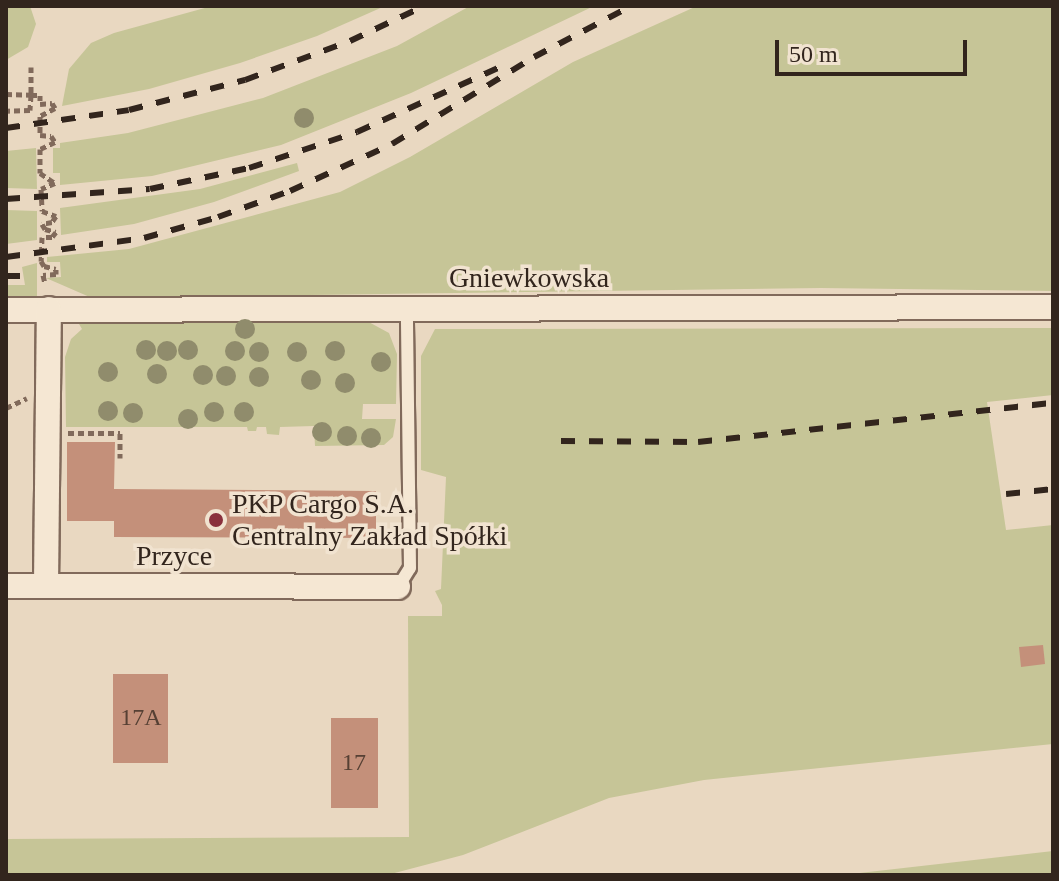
<!DOCTYPE html>
<html>
<head>
<meta charset="utf-8">
<style>
	body { margin:0 }
	#map { position:relative; width:1059px; height:881px; overflow:hidden; background:#e9d8c1; font-family:Georgia,serif }
	div>[style] { position:absolute }
	.green>* { inset:0; background:#c6c597 }
	.building>* { inset:0; background:#c4907a }
	.path>* { height:5px; margin-top:-2.5px; transform-origin:0; background:repeating-linear-gradient(90deg,#816a5b 0 6px,transparent 0 10px) }
	.roads { filter:drop-shadow(2px 0 #816a5b) drop-shadow(-2px 0 #816a5b) drop-shadow(0 2px #816a5b) drop-shadow(0 -2px #816a5b) }
	.lane>* { height:12px; margin:-6px; padding:0 6px; transform-origin:6px; border-radius:6px; background:#f5e7d3 }
	.street>* { height:24px; margin:-12px; padding:0 12px; transform-origin:12px; border-radius:12px; background:#f5e7d3 }
	.rail>* { height:6px; margin-top:-3px; transform-origin:0; background:repeating-linear-gradient(90deg,#32251d 0 14px,transparent 0 28px) }
	.trees>* { width:20px; height:20px; margin:-10px; border-radius:50%; background:#908c6c }
	.dots>* { width:22px; height:22px; translate:-50% -50%; box-sizing:border-box; border:4px solid #f1e3d0; border-radius:50% }
	span { translate:-50% -50%; white-space:nowrap; text-align:center; line-height:1.15; -webkit-text-stroke:7px #f1e3d0; paint-order:stroke }
	.number-label { font-size:24px; color:#564034 }
	.number-label span { -webkit-text-stroke-width:0 }
	.street-label { font-size:28px; color:#32251d }
	.poi-label { font-size:28px; color:#32251d }
	.left { translate:0 -50%; text-align:left }
	.frame { position:absolute; inset:0; border:8px solid #32251d; pointer-events:none }
	.scale { position:absolute; left:775px; top:40px; width:192px; height:36px; box-sizing:border-box; border:4px solid #32251d; border-top:0; padding-left:10px; font-size:24px; line-height:28px; white-space:nowrap; color:#32251d; -webkit-text-stroke:6px #f1e3d0; paint-order:stroke }
</style>
</head>
<body>
<div id="map">
	<div class="green">
		<i style="clip-path:polygon(6px 6px,30px 6px,36px 24px,28px 47px,6px 60px)"></i>
		<i style="clip-path:polygon(212px 6px,385px 6px,317px 36px,240px 63px,149px 89px,62px 106px,69px 69px,91px 43px,114px 33px)"></i>
		<i style="clip-path:polygon(470px 6px,594px 6px,411px 93px,281px 145px,152px 176px,60px 185px,60px 173px,53px 173px,53px 148px,60px 148px,60px 143px,128px 133px,263px 98px,397px 46px)"></i>
		<i style="clip-path:polygon(697px 6px,1053px 6px,1053px 291px,821px 288px,92px 298px,46px 278px,61px 277px,60px 262px,47px 262px,47px 257px,129px 249px,340px 192px,410px 157px,573px 62px)"></i>
		<i style="clip-path:polygon(36px 148px,37px 189px,6px 188px,6px 151px)"></i>
		<i style="clip-path:polygon(297px 163px,299px 171px,214px 202px,134px 224px,61px 235px,60px 208px,200px 189px)"></i>
		<i style="clip-path:polygon(6px 210px,37px 211px,37px 240px,6px 244px)"></i>
		<i style="clip-path:polygon(37px 263px,37px 298px,6px 298px,6px 285px,25px 285px,22px 267px)"></i>
		<i style="clip-path:polygon(365px 320px,389px 333px,397px 354px,396px 404px,363px 404px,362px 419px,396px 419px,393px 437px,384px 445px,315px 446px,314px 426px,280px 427px,279px 435px,267px 434px,266px 427px,257px 427px,256px 431px,248px 431px,247px 427px,66px 427px,65px 357px,71px 339px,82px 329px,79px 324px,85px 322px)"></i>
		<i style="clip-path:polygon(1053px 328px,1053px 395px,987px 402px,1006px 530px,1053px 525px,1053px 744px,704px 780px,609px 798px,463px 855px,387px 875px,6px 875px,6px 839px,409px 837px,408px 616px,442px 616px,442px 605px,435px 591px,441px 589px,446px 477px,421px 470px,421px 356px,435px 329px)"></i>
		<i style="clip-path:polygon(1053px 851px,1053px 875px,842px 875px)"></i>
	</div>
	<div class="building">
		<i style="clip-path:polygon(67px 442px,115px 442px,114px 489px,376px 491px,376px 538px,114px 537px,114px 521px,67px 521px)"></i>
		<i style="clip-path:polygon(1043px 645px,1045px 664px,1021px 667px,1019px 647px)"></i>
		<i style="clip-path:polygon(113px 674px,168px 674px,168px 763px,113px 763px)"></i>
		<i style="clip-path:polygon(331px 718px,378px 718px,378px 808px,331px 808px)"></i>
	</div>
	<div class="path">
		<i style="left:31px;top:67px;width:28px;rotate:90deg"></i>
		<i style="left:31px;top:95px;width:9px"></i>
		<i style="left:40px;top:95px;width:9px;rotate:90deg"></i>
		<i style="left:40px;top:104px;width:12px;rotate:-5deg"></i>
		<i style="left:52px;top:103px;width:6px;rotate:59deg"></i>
		<i style="left:55px;top:108px;width:17px;rotate:152deg"></i>
		<i style="left:40px;top:116px;width:19px;rotate:90deg"></i>
		<i style="left:40px;top:135px;width:11px;rotate:5deg"></i>
		<i style="left:51px;top:136px;width:7px;rotate:56deg"></i>
		<i style="left:55px;top:142px;width:17px;rotate:155deg"></i>
		<i style="left:40px;top:149px;width:24px;rotate:90deg"></i>
		<i style="left:40px;top:173px;width:18px;rotate:34deg"></i>
		<i style="left:55px;top:183px;width:15px;rotate:157deg"></i>
		<i style="left:41px;top:189px;width:22px;rotate:87deg"></i>
		<i style="left:42px;top:211px;width:15px;rotate:20deg"></i>
		<i style="left:56px;top:216px;width:7px;rotate:124deg"></i>
		<i style="left:52px;top:222px;width:10px;rotate:169deg"></i>
		<i style="left:42px;top:224px;width:6px;rotate:59deg"></i>
		<i style="left:45px;top:229px;width:11px;rotate:15deg"></i>
		<i style="left:56px;top:232px;width:6px;rotate:129deg"></i>
		<i style="left:52px;top:237px;width:10px;rotate:180deg"></i>
		<i style="left:42px;top:237px;width:24px;rotate:92deg"></i>
		<i style="left:41px;top:261px;width:6px;rotate:59deg"></i>
		<i style="left:44px;top:266px;width:12px;rotate:14deg"></i>
		<i style="left:56px;top:269px;width:5px;rotate:90deg"></i>
		<i style="left:56px;top:274px;width:13px;rotate:176deg"></i>
		<i style="left:43px;top:275px;width:9px;rotate:77deg"></i>
		<i style="left:6px;top:94px;width:25px;rotate:2deg"></i>
		<i style="left:31px;top:95px;width:15px;rotate:94deg"></i>
		<i style="left:30px;top:110px;width:24px;rotate:178deg"></i>
		<i style="left:6px;top:408px;width:23px;rotate:-25deg"></i>
		<i style="left:68px;top:433px;width:52px"></i>
		<i style="left:120px;top:433px;width:25px;rotate:90deg"></i>
	</div>
	<div class="roads">
		<div class="lane">
			<i style="left:398px;top:587px;width:22px;rotate:-58deg"></i>
			<i style="left:410px;top:568px;width:260px;rotate:-90.7deg"></i>
		</div>
		<div class="street">
			<i style="left:6px;top:310px;width:1047px;rotate:-0.16deg"></i>
			<i style="left:46px;top:585px;width:276px;rotate:-89.4deg"></i>
			<i style="left:6px;top:586px;width:392px;rotate:0.1deg"></i>
		</div>
	</div>
	<div class="rail">
		<i style="left:6px;top:128px;width:124px;rotate:-8.3deg"></i>
		<i style="left:129px;top:110px;width:120px;rotate:-14.5deg"></i>
		<i style="left:245px;top:80px;width:112px;rotate:-20.4deg"></i>
		<i style="left:350px;top:41px;width:82px;rotate:-25.3deg"></i>
		<i style="left:6px;top:199px;width:144px;rotate:-4deg"></i>
		<i style="left:150px;top:189px;width:101px;rotate:-12deg"></i>
		<i style="left:249px;top:168px;width:114px;rotate:-18.4deg"></i>
		<i style="left:357px;top:132px;width:162px;rotate:-24.4deg"></i>
		<i style="left:6px;top:257px;width:139px;rotate:-7.8deg"></i>
		<i style="left:144px;top:238px;width:77px;rotate:-15.8deg"></i>
		<i style="left:218px;top:217px;width:77px;rotate:-19.9deg"></i>
		<i style="left:290px;top:191px;width:112px;rotate:-24.7deg"></i>
		<i style="left:392px;top:144px;width:167px;rotate:-31.5deg"></i>
		<i style="left:534px;top:57px;width:110px;rotate:-27.7deg"></i>
		<i style="left:6px;top:276px;width:16px"></i>
		<i style="left:561px;top:441px;width:137px;rotate:0.4deg"></i>
		<i style="left:698px;top:442px;width:357px;rotate:-6.3deg"></i>
		<i style="left:1006px;top:494px;width:47px;rotate:-6.1deg"></i>
	</div>
	<div class="trees">
		<i style="left:304px;top:118px"></i>
		<i style="left:245px;top:329px"></i>
		<i style="left:146px;top:350px"></i>
		<i style="left:188px;top:350px"></i>
		<i style="left:167px;top:351px"></i>
		<i style="left:235px;top:351px"></i>
		<i style="left:335px;top:351px"></i>
		<i style="left:259px;top:352px"></i>
		<i style="left:297px;top:352px"></i>
		<i style="left:381px;top:362px"></i>
		<i style="left:108px;top:372px"></i>
		<i style="left:157px;top:374px"></i>
		<i style="left:203px;top:375px"></i>
		<i style="left:226px;top:376px"></i>
		<i style="left:259px;top:377px"></i>
		<i style="left:311px;top:380px"></i>
		<i style="left:345px;top:383px"></i>
		<i style="left:108px;top:411px"></i>
		<i style="left:214px;top:412px"></i>
		<i style="left:244px;top:412px"></i>
		<i style="left:133px;top:413px"></i>
		<i style="left:188px;top:419px"></i>
		<i style="left:322px;top:432px"></i>
		<i style="left:347px;top:436px"></i>
		<i style="left:371px;top:438px"></i>
	</div>
	<div class="dots">
		<i style="left:216px;top:520px;background:#8a303c"></i>
	</div>
	<div class="number-label">
		<span style="left:141px;top:718px">17A</span>
		<span style="left:354px;top:763px">17</span>
	</div>
	<div class="street-label">
		<span style="left:529px;top:278px">Gniewkowska</span>
		<span style="left:174px;top:556px">Przyce</span>
	</div>
	<div class="poi-label">
		<span class="left" style="left:232px;top:520px">PKP Cargo S.A.<br>Centralny Zakład Spółki</span>
	</div>
	<div class="frame"></div>
	<div class="scale">50 m</div>
</div>
</body>
</html>
